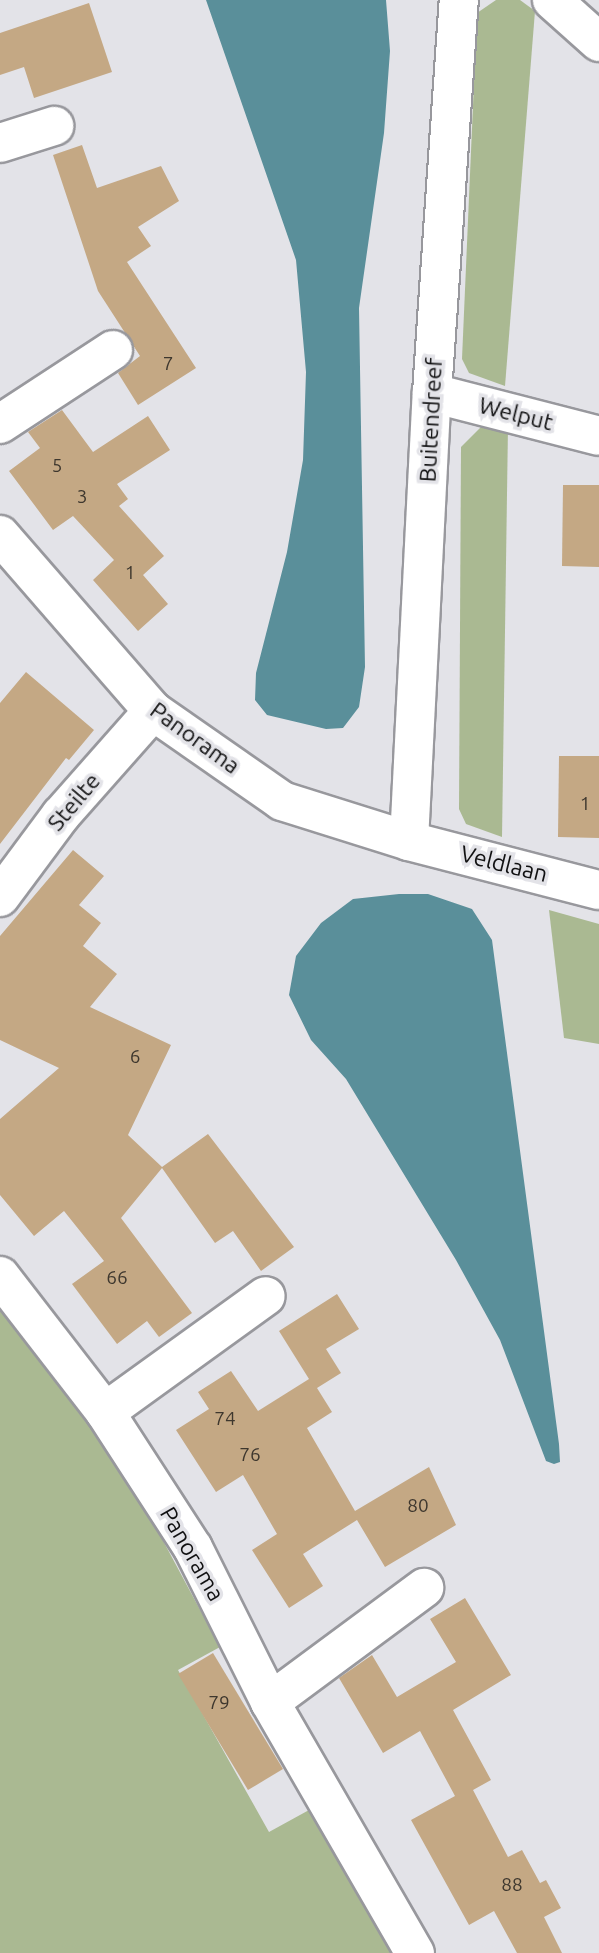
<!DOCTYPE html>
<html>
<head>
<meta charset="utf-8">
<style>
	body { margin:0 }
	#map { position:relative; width:599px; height:1953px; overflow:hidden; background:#e3e3e8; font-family:Ubuntu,sans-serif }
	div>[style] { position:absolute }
	.green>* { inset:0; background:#aab992 }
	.water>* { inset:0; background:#5a8f9a }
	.building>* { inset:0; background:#c4a884 }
	.roads { filter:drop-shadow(2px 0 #98989d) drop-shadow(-2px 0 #98989d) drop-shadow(0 2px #98989d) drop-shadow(0 -2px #98989d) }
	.minor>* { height:38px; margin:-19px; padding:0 19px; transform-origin:19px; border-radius:19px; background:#fff }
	span { translate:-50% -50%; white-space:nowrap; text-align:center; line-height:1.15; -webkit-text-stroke:7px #e3e3e8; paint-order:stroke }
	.number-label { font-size:19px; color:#3e372e }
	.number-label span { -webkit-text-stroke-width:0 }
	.street-label { font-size:23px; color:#111112 }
</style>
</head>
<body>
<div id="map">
	<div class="green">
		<i style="clip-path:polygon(496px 0,520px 0,535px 11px,505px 386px,469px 373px,462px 359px,477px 13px)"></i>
		<i style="clip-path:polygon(489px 419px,508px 426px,502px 837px,466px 824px,459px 809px,461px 447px)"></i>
		<i style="clip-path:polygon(549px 910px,599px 924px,599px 1044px,564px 1038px)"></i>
		<i style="clip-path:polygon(0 1299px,116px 1453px,220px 1647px,178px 1670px,269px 1832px,320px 1804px,401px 1953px,0 1953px)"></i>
	</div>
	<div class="water">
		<i style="clip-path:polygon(206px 0,386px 0,390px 51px,384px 133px,359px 308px,365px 667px,359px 707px,343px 728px,326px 729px,267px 715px,255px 700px,256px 673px,287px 552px,303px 460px,306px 372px,296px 260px)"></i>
		<i style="clip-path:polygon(399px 894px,428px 894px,472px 909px,492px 940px,559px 1444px,560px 1462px,554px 1464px,546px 1461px,500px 1340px,456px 1260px,346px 1079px,311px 1040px,289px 995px,296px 956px,321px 923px,353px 899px)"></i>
	</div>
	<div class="building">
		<i style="clip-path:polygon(89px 3px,112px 72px,34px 98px,24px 67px,0 75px,0 33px)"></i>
		<i style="clip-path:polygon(82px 145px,97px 188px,161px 166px,179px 201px,138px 227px,151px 246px,127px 262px,196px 368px,138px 405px,118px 373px,140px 356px,98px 291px,53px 155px)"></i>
		<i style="clip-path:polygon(62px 410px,93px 452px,148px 416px,170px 450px,117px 484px,128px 499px,119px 506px,164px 556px,143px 575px,168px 604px,138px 631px,93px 580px,114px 560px,73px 516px,53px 530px,9px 471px,40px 448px,28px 432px)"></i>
		<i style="clip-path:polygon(563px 485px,599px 485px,599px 567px,562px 566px)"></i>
		<i style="clip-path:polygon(26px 672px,94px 730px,69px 760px,66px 758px,0 844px,0 703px)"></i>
		<i style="clip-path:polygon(559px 756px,599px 756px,599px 838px,558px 837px)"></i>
		<i style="clip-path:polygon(73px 850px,104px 876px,79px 905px,101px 923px,83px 946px,117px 974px,90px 1007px,171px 1045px,128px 1135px,162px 1167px,208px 1134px,294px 1247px,261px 1271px,233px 1231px,215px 1243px,162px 1168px,121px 1218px,192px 1313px,159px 1337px,147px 1321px,117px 1344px,72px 1284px,104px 1261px,64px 1211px,34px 1236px,0 1195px,0 1119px,59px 1068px,0 1040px,0 936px)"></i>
		<i style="clip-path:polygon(337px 1294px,359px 1329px,326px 1349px,341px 1373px,317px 1388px,332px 1412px,307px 1428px,355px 1511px,429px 1467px,456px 1525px,385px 1567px,357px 1520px,303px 1554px,323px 1586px,289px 1608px,252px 1550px,277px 1534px,243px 1475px,216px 1492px,176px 1430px,209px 1409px,198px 1392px,231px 1371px,258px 1411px,309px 1379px,279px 1331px)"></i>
		<i style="clip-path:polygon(465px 1598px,511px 1675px,453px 1710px,491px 1780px,473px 1790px,508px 1857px,522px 1850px,540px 1883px,546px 1880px,561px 1908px,544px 1917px,562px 1953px,517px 1953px,494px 1911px,469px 1925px,411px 1820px,455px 1796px,420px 1731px,383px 1753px,339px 1678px,372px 1655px,397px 1697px,456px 1662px,430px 1619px)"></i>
		<i style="clip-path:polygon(213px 1653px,283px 1769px,248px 1790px,178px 1674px)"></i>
	</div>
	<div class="roads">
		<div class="minor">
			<i style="left:552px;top:0;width:63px;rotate:41.8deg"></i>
			<i style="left:0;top:143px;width:57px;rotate:-17.5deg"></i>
			<i style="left:432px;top:393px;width:172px;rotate:14.4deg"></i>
			<i style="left:0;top:424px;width:135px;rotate:-33.2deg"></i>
			<i style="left:0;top:535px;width:233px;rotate:49deg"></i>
			<i style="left:153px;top:711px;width:157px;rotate:34.9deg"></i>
			<i style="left:282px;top:801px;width:133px;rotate:17.5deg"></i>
			<i style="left:409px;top:841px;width:196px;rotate:14.5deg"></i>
			<i style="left:409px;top:841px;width:449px;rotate:-87.1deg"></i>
			<i style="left:432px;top:393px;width:394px;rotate:-86.1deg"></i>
			<i style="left:0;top:897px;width:102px;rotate:-53.4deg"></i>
			<i style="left:61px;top:815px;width:139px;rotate:-48.5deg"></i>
			<i style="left:0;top:1276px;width:172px;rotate:52.3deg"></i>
			<i style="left:105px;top:1412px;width:162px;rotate:57.1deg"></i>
			<i style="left:193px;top:1548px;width:172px;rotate:63.4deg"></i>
			<i style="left:270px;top:1702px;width:290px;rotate:60deg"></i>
			<i style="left:105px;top:1412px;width:198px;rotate:-35.8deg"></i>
			<i style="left:270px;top:1702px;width:192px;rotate:-36.5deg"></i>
		</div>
	</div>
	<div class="number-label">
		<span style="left:168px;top:364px">7</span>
		<span style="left:57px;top:466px">5</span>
		<span style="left:82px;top:497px">3</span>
		<span style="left:130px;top:573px">1</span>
		<span style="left:585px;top:804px">1</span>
		<span style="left:135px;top:1057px">6</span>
		<span style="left:117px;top:1278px">66</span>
		<span style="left:225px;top:1419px">74</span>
		<span style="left:250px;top:1455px">76</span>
		<span style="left:418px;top:1506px">80</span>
		<span style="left:219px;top:1703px">79</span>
		<span style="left:512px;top:1885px">88</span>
	</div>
	<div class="street-label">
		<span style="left:516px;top:414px;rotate:14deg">Welput</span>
		<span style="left:431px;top:420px;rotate:-87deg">Buitendreef</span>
		<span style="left:195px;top:738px;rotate:36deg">Panorama</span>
		<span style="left:74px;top:802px;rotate:-50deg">Steilte</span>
		<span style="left:504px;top:864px;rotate:14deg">Veldlaan</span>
		<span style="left:192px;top:1554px;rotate:60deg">Panorama</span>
	</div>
</div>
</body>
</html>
